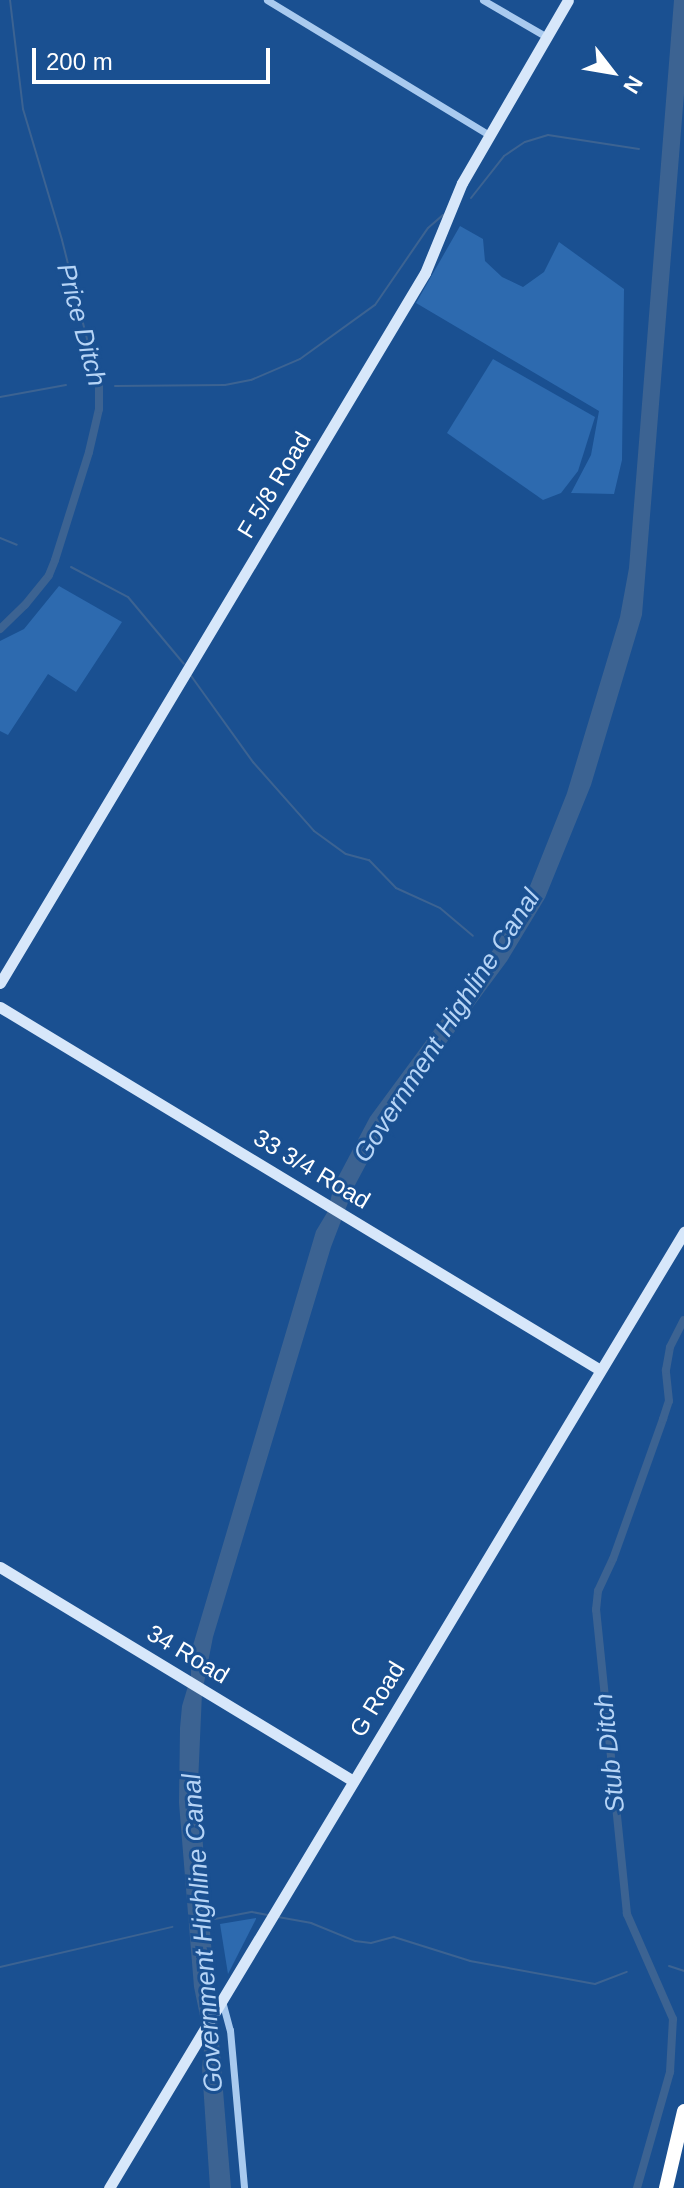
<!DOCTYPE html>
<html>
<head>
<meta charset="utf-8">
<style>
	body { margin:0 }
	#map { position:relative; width:684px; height:2188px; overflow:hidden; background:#1a5091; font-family:Helvetica,sans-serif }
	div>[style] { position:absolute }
	.green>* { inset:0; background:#2d6aaf }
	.water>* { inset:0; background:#3c6392 }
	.stream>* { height:2px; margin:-1px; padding:0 1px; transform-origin:1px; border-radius:1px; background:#3c6392 }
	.canal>* { height:8px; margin:-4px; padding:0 4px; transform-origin:4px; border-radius:4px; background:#3c6392 }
	.street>* { height:7px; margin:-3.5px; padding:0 3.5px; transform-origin:3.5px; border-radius:3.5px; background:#a9caef }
	.secondary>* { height:11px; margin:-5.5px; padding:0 5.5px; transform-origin:5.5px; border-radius:5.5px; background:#d7e7fa }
	.highway>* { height:14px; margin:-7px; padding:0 7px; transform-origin:7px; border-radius:7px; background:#fff }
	span { translate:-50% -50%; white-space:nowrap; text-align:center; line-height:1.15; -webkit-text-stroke:6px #1a5091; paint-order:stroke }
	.street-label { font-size:24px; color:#fff }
	.water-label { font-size:26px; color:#b6d4f6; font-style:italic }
	.north { position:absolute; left:572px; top:32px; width:80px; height:80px; -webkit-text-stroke:6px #1a5091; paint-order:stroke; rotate:121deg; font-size:22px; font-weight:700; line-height:32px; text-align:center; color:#fff }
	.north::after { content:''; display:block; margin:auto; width:28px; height:36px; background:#fff; clip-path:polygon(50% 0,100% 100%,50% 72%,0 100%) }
	.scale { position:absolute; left:32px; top:48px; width:238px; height:36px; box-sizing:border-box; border:4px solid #fff; border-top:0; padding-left:10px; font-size:24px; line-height:28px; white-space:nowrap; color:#fff; -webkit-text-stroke:6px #1a5091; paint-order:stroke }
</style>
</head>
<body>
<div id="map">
	<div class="green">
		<i style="clip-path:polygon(460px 226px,483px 239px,485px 261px,502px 277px,523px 287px,544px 272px,559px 242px,624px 289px,622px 460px,614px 494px,571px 493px,591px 455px,599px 411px,416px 303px)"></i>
		<i style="clip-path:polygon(493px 359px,595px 417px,578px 471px,561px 493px,543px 500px,447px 433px)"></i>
		<i style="clip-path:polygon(59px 586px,122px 622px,76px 692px,48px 674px,8px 735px,0 731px,0 641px,24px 629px)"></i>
		<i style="clip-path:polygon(256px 1918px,256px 1919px,228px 1974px,220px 1924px)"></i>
	</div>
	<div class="water">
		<i style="clip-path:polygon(674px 0,684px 0,684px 94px,642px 615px,591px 785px,545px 898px,507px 961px,392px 1116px,354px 1187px,331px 1247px,213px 1637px,202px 1693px,198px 1784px,231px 2188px,210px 2188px,202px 2068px,205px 2040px,194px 1987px,179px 1803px,180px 1728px,182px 1706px,191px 1676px,191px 1652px,316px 1231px,328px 1211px,334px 1185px,370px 1117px,493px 950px,528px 891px,567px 793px,620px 617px,629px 568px)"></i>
	</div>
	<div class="stream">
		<i style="left:10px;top:0;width:110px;rotate:83.2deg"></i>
		<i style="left:23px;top:109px;width:137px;rotate:73.4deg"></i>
		<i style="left:62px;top:240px;width:151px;rotate:75.8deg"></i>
		<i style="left:471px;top:198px;width:53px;rotate:-51.8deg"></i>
		<i style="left:504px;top:156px;width:25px;rotate:-34deg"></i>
		<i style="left:525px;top:142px;width:24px;rotate:-17deg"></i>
		<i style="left:548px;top:135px;width:92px;rotate:8.7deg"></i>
		<i style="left:115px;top:386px;width:110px;rotate:-0.5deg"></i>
		<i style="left:225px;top:385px;width:26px;rotate:-11deg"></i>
		<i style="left:251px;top:380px;width:53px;rotate:-23.2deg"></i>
		<i style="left:300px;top:359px;width:92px;rotate:-35.8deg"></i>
		<i style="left:375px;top:305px;width:93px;rotate:-55.5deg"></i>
		<i style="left:428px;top:228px;width:20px;rotate:-41deg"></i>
		<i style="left:0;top:397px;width:67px;rotate:-10.3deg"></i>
		<i style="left:0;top:538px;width:18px;rotate:22deg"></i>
		<i style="left:71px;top:567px;width:64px;rotate:27.8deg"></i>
		<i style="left:128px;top:597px;width:87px;rotate:50.1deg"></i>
		<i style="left:189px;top:673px;width:110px;rotate:54.3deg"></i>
		<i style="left:253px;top:762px;width:92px;rotate:48.5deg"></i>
		<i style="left:314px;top:831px;width:39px;rotate:36deg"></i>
		<i style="left:346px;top:854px;width:24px;rotate:15deg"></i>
		<i style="left:369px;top:860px;width:39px;rotate:46deg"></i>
		<i style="left:396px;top:888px;width:48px;rotate:24.4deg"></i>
		<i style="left:440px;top:908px;width:43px;rotate:40.3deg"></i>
		<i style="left:278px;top:1917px;width:34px;rotate:10deg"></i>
		<i style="left:311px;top:1923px;width:48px;rotate:22.2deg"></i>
		<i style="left:355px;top:1941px;width:16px;rotate:7deg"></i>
		<i style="left:371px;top:1943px;width:24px;rotate:-15deg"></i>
		<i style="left:394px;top:1937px;width:80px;rotate:17.5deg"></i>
		<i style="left:470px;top:1961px;width:127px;rotate:10.4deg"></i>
		<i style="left:595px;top:1984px;width:34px;rotate:-21deg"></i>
		<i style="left:215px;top:1919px;width:38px;rotate:-11deg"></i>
		<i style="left:252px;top:1912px;width:16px;rotate:11deg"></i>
		<i style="left:669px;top:1966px;width:16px;rotate:18deg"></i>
		<i style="left:0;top:1967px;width:177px;rotate:-13.1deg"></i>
	</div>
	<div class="canal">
		<i style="left:0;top:629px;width:35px;rotate:-44deg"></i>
		<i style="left:25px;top:605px;width:38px;rotate:-51deg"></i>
		<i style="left:49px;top:575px;width:16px;rotate:-68deg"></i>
		<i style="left:55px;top:560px;width:113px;rotate:-72.5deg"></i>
		<i style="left:89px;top:452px;width:44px;rotate:-76.9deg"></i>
		<i style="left:99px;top:409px;width:23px;rotate:-90deg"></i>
		<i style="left:637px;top:2188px;width:121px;rotate:-74.1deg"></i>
		<i style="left:670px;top:2072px;width:53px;rotate:-86.8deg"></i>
		<i style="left:673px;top:2019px;width:115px;rotate:-113.7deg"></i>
		<i style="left:627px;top:1914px;width:306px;rotate:-95.8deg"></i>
		<i style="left:596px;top:1610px;width:19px;rotate:-84deg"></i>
		<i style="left:598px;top:1591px;width:35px;rotate:-65deg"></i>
		<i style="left:613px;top:1559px;width:149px;rotate:-70.3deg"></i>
		<i style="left:663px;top:1419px;width:19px;rotate:-72deg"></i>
		<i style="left:669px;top:1401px;width:31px;rotate:-96deg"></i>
		<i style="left:666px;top:1370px;width:23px;rotate:-80deg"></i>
		<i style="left:670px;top:1347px;width:30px;rotate:-63deg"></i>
	</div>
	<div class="street">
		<i style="left:267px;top:0;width:260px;rotate:31.3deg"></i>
		<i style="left:483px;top:0;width:72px;rotate:30.1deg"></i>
		<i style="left:222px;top:2001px;width:30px;rotate:75deg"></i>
		<i style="left:230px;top:2030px;width:159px;rotate:84.9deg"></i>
	</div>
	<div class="secondary">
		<i style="left:0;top:983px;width:827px;rotate:-59.1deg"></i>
		<i style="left:425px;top:273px;width:97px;rotate:-67.7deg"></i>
		<i style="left:462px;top:183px;width:211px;rotate:-59.9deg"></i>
		<i style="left:0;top:1007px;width:701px;rotate:31.17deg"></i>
		<i style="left:0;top:1567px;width:413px;rotate:31.2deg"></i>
		<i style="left:109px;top:2188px;width:1116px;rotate:-58.97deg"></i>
	</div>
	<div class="highway">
		<i style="left:666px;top:2188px;width:79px;rotate:-76.8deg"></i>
	</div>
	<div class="street-label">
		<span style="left:274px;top:485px;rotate:-59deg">F 5/8 Road</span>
		<span style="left:312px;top:1169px;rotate:31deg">33 3/4 Road</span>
		<span style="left:188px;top:1654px;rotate:31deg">34 Road</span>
		<span style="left:377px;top:1699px;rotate:-59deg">G Road</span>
	</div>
	<div class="water-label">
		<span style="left:81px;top:325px;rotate:75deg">Price Ditch</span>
		<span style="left:447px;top:1026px;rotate:-57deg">Government Highline Canal</span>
		<span style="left:610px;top:1753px;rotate:-96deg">Stub Ditch</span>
		<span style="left:203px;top:1933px;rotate:-94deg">Government Highline Canal</span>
	</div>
	<div class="north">N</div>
	<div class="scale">200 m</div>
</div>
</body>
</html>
